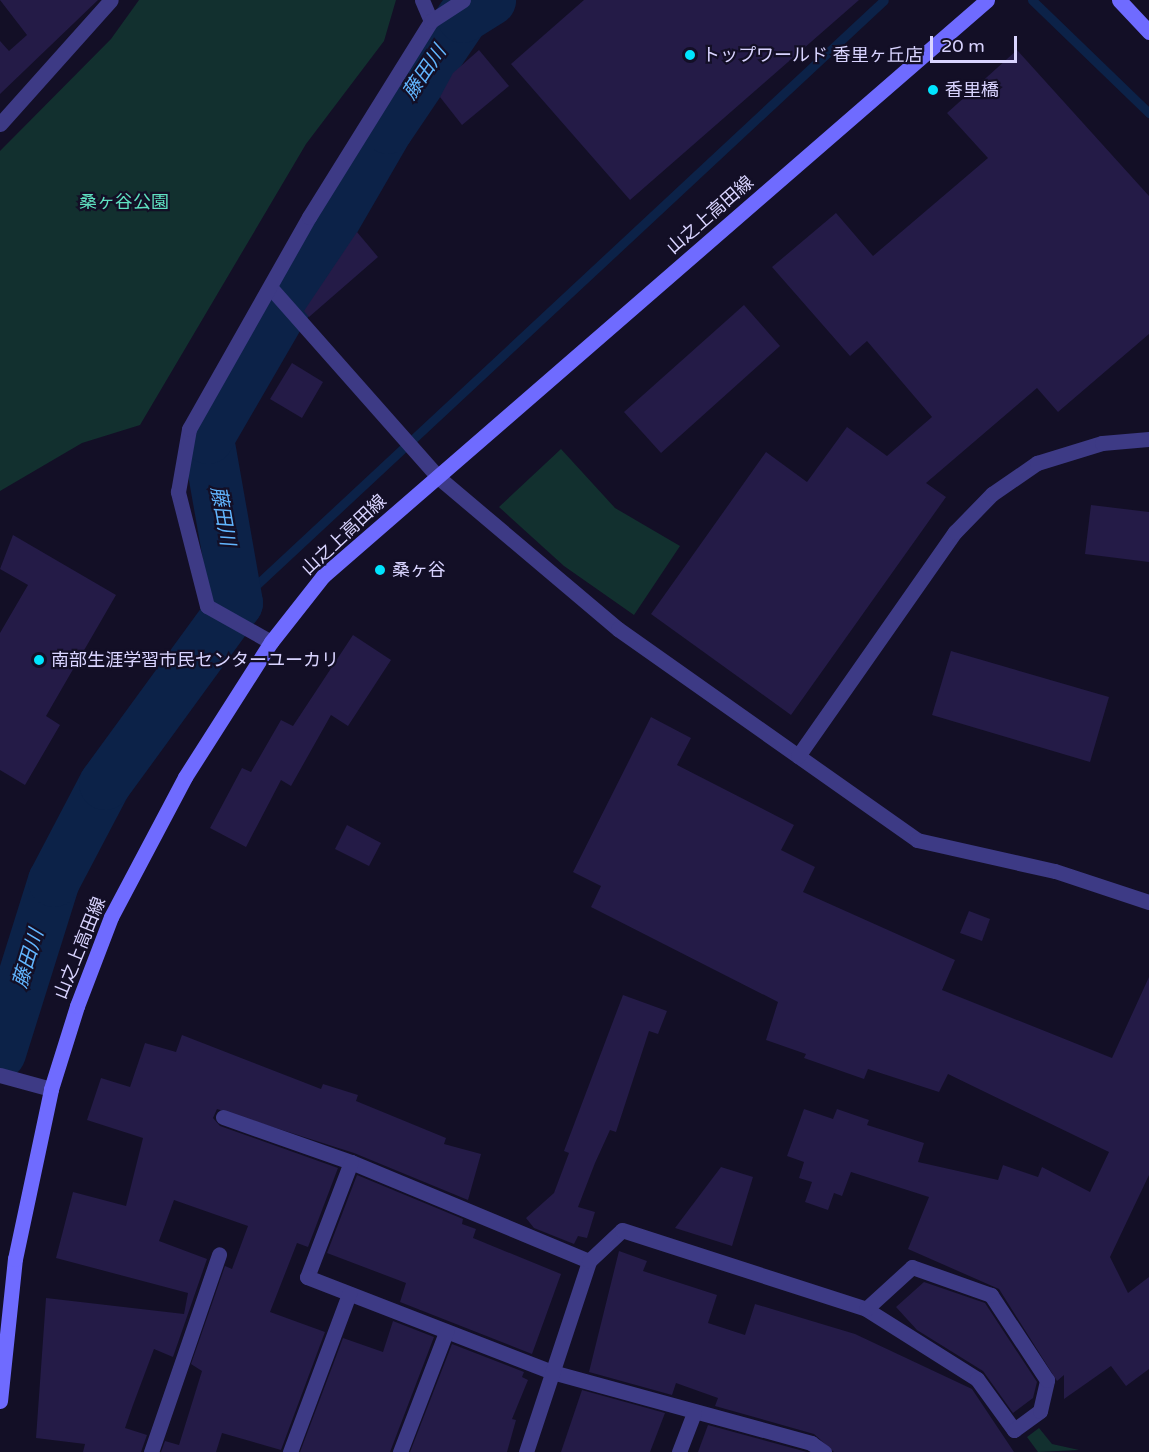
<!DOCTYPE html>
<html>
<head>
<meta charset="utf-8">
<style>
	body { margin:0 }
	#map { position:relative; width:1149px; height:1452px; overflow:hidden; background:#130f26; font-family:"Varela Round","Noto Sans JP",sans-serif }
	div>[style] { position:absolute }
	.green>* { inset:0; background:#12302f }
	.stream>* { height:9px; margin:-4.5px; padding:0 4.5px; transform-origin:4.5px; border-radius:4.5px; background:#0c2248 }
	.river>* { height:52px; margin:-26px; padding:0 26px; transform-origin:26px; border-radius:26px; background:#0c2248 }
	.building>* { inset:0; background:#241b47 }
	.street>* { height:15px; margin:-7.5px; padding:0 7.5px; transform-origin:7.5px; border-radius:7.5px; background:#3d3a85 }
	.secondary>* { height:15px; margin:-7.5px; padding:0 7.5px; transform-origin:7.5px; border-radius:7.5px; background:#6f6bff }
	.dots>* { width:16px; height:16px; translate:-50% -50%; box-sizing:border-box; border:3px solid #130f26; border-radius:50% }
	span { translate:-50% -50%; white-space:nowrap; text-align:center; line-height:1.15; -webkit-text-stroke:4.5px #130f26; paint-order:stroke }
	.poi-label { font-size:18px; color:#d9d4ff }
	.left { translate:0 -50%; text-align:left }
	.park-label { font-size:18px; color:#5fe0c0 }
	.street-label { font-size:18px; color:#d9d4ff }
	.water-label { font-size:20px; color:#62b6ff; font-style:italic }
	.scale { position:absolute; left:930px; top:36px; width:87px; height:27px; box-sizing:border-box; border:3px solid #d9d4ff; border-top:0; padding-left:8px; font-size:18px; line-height:21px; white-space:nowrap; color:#d9d4ff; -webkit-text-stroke:4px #130f26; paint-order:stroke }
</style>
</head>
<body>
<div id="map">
	<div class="green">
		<i style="clip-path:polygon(139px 0,396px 0,384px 41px,306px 144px,140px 425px,82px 443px,0 491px,0 151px,111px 39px)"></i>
		<i style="clip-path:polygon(561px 449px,615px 508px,680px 546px,634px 615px,564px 566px,499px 507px)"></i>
		<i style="clip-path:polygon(1039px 1428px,1052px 1444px,1079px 1450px,1038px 1452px,1027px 1437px)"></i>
	</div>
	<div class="stream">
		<i style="left:1032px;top:0;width:163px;rotate:44deg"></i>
		<i style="left:237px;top:603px;width:884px;rotate:-42.98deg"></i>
	</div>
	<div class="river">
		<i style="left:0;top:1053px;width:180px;rotate:-72.6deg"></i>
		<i style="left:54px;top:881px;width:110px;rotate:-62.3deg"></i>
		<i style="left:105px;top:784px;width:224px;rotate:-53.9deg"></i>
		<i style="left:237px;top:603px;width:168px;rotate:-100deg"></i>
		<i style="left:208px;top:438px;width:358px;rotate:-59.9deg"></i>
		<i style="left:388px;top:128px;width:134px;rotate:-56deg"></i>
		<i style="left:463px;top:17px;width:32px;rotate:-32deg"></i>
	</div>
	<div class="building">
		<i style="clip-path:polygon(0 0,98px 0,0 94px,0 41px,9px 51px,27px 35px)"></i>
		<i style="clip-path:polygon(584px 0,859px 0,630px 200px,511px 64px)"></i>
		<i style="clip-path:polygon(479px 50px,509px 86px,462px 125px,440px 97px,453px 73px)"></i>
		<i style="clip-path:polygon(1017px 50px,1149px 196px,1149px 334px,1058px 412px,1037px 388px,926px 483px,946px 497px,791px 715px,651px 614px,766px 452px,807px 482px,847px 427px,887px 456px,932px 417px,867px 341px,850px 356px,772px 267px,836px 213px,873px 256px,988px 158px,947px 113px)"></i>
		<i style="clip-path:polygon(357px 232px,378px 257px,309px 317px,304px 311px)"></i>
		<i style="clip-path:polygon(744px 305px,780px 346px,661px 453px,624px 412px)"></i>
		<i style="clip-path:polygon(292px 363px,323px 382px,302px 418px,270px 399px)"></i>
		<i style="clip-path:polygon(1091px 505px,1149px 512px,1149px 562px,1085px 554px)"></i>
		<i style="clip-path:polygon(13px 535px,116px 595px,46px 716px,60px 725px,25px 785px,0 770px,0 633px,28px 585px,0 569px)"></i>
		<i style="clip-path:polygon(353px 635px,391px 660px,348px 726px,331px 715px,291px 786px,281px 780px,246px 847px,210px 828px,242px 768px,251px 772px,281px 720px,293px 726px)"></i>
		<i style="clip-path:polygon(951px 651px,1109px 697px,1090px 762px,932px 715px)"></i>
		<i style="clip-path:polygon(651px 717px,691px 738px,677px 765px,794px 825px,781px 850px,815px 867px,803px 892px,955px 960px,942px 990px,1112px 1058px,1149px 977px,1149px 1175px,1110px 1257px,1128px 1293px,1149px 1277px,1149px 1369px,1126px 1386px,1111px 1366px,1064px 1399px,1064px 1375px,1057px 1381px,999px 1289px,908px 1249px,929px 1197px,851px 1172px,842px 1196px,834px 1193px,828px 1210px,805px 1202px,812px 1182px,799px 1178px,804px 1162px,787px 1156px,804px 1109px,833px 1119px,837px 1109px,869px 1120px,867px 1125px,924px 1143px,918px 1162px,998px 1180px,1003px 1165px,1038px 1177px,1042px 1167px,1090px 1192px,1109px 1152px,948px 1074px,939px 1092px,868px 1069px,864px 1079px,804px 1058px,806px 1054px,766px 1040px,778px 1002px,591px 907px,601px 886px,573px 872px)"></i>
		<i style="clip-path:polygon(347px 825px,381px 843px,369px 866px,335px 849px)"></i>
		<i style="clip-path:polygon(969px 911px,990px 919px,982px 941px,960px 933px)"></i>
		<i style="clip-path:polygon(623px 995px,667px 1011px,658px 1034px,649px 1031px,616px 1132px,610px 1130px,595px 1163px,578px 1207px,595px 1212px,587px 1238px,578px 1236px,574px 1244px,534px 1228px,526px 1218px,554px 1193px,569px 1153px,564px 1151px)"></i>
		<i style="clip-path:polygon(182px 1035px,321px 1089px,323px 1084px,358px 1095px,356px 1101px,446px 1138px,444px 1144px,481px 1154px,468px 1200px,354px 1153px,217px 1109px,213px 1118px,220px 1126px,338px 1168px,308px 1247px,297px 1243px,270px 1312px,325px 1332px,281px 1450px,222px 1433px,216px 1452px,161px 1452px,165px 1441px,179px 1445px,202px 1371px,191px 1364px,225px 1266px,232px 1269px,248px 1226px,174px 1200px,159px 1241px,207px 1259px,173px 1357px,154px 1349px,133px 1405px,125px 1428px,147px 1435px,141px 1452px,83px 1452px,85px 1444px,36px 1438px,46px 1298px,184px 1314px,188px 1293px,56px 1258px,73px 1192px,126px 1206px,143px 1138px,87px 1120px,101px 1078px,130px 1087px,145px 1043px,176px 1052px)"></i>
		<i style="clip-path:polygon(721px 1167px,753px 1177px,732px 1246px,675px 1228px)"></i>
		<i style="clip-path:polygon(357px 1175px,463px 1219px,462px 1224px,476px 1229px,473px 1238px,561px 1274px,532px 1354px,400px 1302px,406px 1283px,327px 1253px)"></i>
		<i style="clip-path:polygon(619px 1251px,647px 1261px,643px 1271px,717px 1295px,708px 1323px,745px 1335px,755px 1304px,855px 1334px,972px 1389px,1014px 1452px,834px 1452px,814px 1434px,715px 1406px,718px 1398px,676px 1383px,672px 1395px,589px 1372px)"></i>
		<i style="clip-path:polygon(924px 1282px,985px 1303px,1037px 1382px,1033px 1398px,1013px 1413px,983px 1371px,917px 1330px,896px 1307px)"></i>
		<i style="clip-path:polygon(393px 1321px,434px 1337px,390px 1452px,300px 1452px,343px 1338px,383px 1352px)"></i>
		<i style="clip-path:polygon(452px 1344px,524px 1372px,522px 1377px,528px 1380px,512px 1419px,516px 1420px,507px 1452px,410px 1452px)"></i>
		<i style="clip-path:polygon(582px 1390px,665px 1413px,650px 1452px,561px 1452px)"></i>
		<i style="clip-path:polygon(708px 1425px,807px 1452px,698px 1452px)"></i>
	</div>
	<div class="street">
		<i style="left:422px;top:0;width:23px;rotate:67deg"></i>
		<i style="left:0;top:124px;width:166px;rotate:-48.2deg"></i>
		<i style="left:270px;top:287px;width:254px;rotate:48.5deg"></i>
		<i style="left:438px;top:477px;width:236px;rotate:40.2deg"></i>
		<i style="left:618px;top:629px;width:366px;rotate:35.2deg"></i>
		<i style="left:917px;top:840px;width:141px;rotate:12.7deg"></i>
		<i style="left:1055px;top:871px;width:99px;rotate:18.3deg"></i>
		<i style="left:271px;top:642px;width:73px;rotate:-150.6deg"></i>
		<i style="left:207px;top:606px;width:118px;rotate:-104.3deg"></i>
		<i style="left:178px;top:492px;width:64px;rotate:-80.1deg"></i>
		<i style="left:189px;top:429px;width:244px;rotate:-60.5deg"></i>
		<i style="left:309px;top:217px;width:231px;rotate:-58.1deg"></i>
		<i style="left:431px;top:21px;width:38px;rotate:-33deg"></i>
		<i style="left:798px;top:756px;width:274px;rotate:-55deg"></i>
		<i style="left:955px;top:532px;width:53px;rotate:-45.8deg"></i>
		<i style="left:992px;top:494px;width:55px;rotate:-34.6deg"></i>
		<i style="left:1037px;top:463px;width:68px;rotate:-17.1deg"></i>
		<i style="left:1102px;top:443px;width:47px;rotate:-4.9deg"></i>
		<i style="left:0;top:1075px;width:53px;rotate:15.4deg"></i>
		<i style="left:223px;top:1117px;width:136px;rotate:19.4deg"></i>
		<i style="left:351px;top:1162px;width:258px;rotate:22.6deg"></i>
		<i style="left:351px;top:1162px;width:123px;rotate:110.9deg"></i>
		<i style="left:307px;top:1277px;width:263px;rotate:21.2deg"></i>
		<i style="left:552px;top:1372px;width:269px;rotate:15.3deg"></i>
		<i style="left:811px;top:1443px;width:16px;rotate:35deg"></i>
		<i style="left:151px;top:1452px;width:209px;rotate:-71deg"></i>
		<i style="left:290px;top:1452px;width:169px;rotate:-69.5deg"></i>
		<i style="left:400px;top:1452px;width:129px;rotate:-69deg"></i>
		<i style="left:526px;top:1452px;width:201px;rotate:-71.7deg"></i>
		<i style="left:589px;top:1261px;width:45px;rotate:-43.2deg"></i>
		<i style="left:622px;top:1230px;width:256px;rotate:17.9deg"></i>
		<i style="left:866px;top:1309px;width:131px;rotate:32.2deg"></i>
		<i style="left:977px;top:1379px;width:63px;rotate:54deg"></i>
		<i style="left:1014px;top:1430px;width:32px;rotate:-36deg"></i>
		<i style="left:1040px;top:1411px;width:32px;rotate:-77deg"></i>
		<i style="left:1047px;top:1380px;width:102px;rotate:-123.4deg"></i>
		<i style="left:991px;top:1295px;width:84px;rotate:-160.5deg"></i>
		<i style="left:912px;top:1267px;width:62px;rotate:137.6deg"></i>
		<i style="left:679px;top:1452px;width:42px;rotate:-69deg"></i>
	</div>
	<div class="secondary">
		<i style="left:1119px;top:0;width:44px;rotate:46.8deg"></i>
		<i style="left:0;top:1401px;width:143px;rotate:-84deg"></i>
		<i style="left:15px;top:1259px;width:174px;rotate:-78deg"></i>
		<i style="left:51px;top:1089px;width:87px;rotate:-72.6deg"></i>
		<i style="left:77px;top:1006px;width:95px;rotate:-69.1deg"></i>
		<i style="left:111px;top:917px;width:158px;rotate:-62.1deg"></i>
		<i style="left:185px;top:777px;width:160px;rotate:-57.5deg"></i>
		<i style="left:271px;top:642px;width:84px;rotate:-51.8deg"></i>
		<i style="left:323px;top:576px;width:879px;rotate:-40.94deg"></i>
	</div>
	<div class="dots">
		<i style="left:690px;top:55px;background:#00e5ff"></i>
		<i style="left:933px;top:90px;background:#00e5ff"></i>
		<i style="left:380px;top:570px;background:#00e5ff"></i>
		<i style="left:39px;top:660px;background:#00e5ff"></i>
	</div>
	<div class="poi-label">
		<span class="left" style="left:702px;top:55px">トップワールド 香里ヶ丘店</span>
		<span class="left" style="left:945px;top:90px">香里橋</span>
		<span class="left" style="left:392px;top:570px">桑ヶ谷</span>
		<span class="left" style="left:51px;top:660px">南部生涯学習市民センターユーカリ</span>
	</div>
	<div class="park-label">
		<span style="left:124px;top:202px">桑ヶ谷公園</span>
	</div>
	<div class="street-label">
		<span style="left:710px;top:215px;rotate:-41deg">山之上高田線</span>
		<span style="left:344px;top:535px;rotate:-43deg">山之上高田線</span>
		<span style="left:80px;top:948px;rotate:-68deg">山之上高田線</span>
	</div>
	<div class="water-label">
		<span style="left:425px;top:73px;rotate:-56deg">藤田川</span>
		<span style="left:222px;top:516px;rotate:80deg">藤田川</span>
		<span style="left:29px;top:959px;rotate:-73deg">藤田川</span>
	</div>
	<div class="scale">20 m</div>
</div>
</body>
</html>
